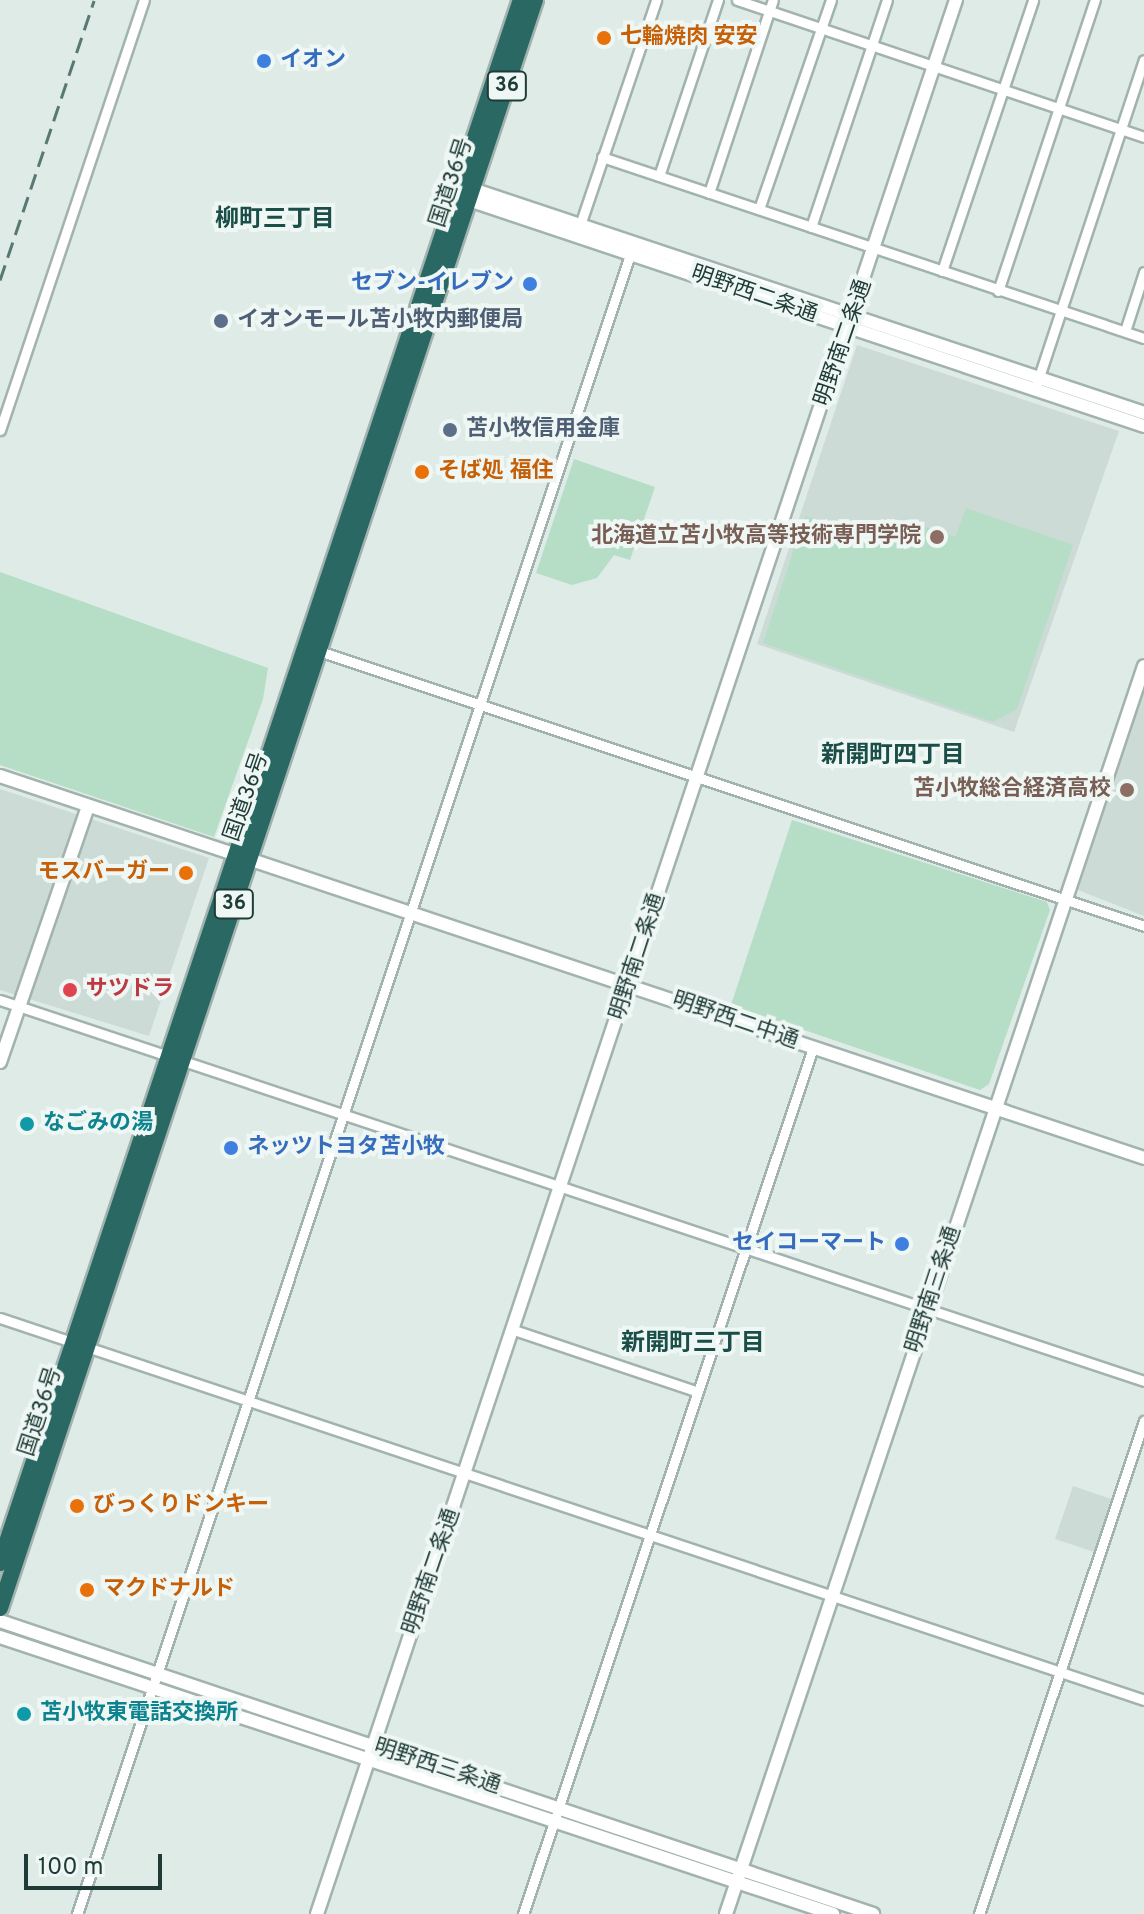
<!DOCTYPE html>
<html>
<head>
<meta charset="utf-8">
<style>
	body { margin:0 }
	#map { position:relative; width:1144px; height:1914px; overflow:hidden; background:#dfebe7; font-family:Overpass,"Noto Sans JP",sans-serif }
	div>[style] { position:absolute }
	.built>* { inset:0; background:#cddbd6 }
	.green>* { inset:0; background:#b6ddc6 }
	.roads { filter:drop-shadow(2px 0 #a2b3af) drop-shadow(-2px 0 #a2b3af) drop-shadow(0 2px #a2b3af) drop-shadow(0 -2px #a2b3af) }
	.street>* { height:9px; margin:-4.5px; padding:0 4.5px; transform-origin:4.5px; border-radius:4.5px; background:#fff }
	.secondary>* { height:12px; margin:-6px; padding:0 6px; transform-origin:6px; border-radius:6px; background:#fff }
	.highway>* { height:16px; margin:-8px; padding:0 8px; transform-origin:8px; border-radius:8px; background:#2a6864 }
	.rail>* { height:3px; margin-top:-1.5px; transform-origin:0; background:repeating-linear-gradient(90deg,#597773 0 16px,transparent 0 24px) }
	.dots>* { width:22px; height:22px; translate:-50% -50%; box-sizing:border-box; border:4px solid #eff7f4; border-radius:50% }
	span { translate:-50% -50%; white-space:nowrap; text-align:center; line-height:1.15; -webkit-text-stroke:8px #eff7f4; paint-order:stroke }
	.shield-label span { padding:2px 6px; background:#eff7f4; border:2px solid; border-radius:6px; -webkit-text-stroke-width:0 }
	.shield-label { font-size:20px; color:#1f3b37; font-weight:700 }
	.food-label { font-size:22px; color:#c56008; font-weight:700 }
	.left { translate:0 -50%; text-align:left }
	.right { translate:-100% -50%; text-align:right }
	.shop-label { font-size:22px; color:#366cbe; font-weight:700 }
	.street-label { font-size:22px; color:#1f3b37 }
	.service-label { font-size:22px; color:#4e5e75; font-weight:700 }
	.education-label { font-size:22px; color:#785e54; font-weight:700 }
	.health-label { font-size:22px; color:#be3a42; font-weight:700 }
	.culture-label { font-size:22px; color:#0d838f; font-weight:700 }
	.neighbourhood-label { font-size:24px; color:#1b4e48; font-weight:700 }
	.scale { position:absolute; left:24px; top:1854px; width:138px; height:36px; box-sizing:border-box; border:4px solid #1f3b37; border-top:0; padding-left:10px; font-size:24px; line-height:28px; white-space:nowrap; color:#1f3b37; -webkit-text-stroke:6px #eff7f4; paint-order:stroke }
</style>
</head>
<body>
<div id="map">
	<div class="built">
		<i style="clip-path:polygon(857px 345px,1119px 431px,1014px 732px,757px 644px)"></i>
		<i style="clip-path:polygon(1144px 689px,1144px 916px,1078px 890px)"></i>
		<i style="clip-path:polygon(0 789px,209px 858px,149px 1036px,0 990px)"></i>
		<i style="clip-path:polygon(1073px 1486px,1111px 1499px,1094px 1552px,1055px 1539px)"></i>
	</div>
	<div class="green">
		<i style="clip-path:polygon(574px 459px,655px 487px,630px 560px,614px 555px,597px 578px,572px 585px,536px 573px)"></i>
		<i style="clip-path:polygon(966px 508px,1073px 545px,1017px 709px,993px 722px,763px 643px,805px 516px,893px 546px,902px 519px,955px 537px)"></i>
		<i style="clip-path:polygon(0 572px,268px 668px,263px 699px,214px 837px,0 765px)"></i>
		<i style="clip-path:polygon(792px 820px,1047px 902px,1050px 910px,989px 1084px,980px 1090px,731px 1005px)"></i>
	</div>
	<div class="roads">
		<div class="street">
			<i style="left:737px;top:0;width:429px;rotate:18.6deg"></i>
			<i style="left:602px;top:157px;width:571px;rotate:18.47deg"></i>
			<i style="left:659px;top:176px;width:186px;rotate:-71.5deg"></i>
			<i style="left:709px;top:193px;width:203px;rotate:-71.7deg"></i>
			<i style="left:759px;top:209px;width:221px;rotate:-71deg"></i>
			<i style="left:811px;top:227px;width:239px;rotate:-71.5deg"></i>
			<i style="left:579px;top:228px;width:241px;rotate:-71.3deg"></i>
			<i style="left:942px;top:271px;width:286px;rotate:-71.4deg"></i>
			<i style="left:998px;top:291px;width:307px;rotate:-71.6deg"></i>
			<i style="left:1125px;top:331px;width:62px;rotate:-72.1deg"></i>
			<i style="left:1037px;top:383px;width:340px;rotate:-71.7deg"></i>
			<i style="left:0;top:430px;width:453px;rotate:-71.5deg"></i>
			<i style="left:316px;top:650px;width:873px;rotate:18.43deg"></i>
			<i style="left:0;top:1000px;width:1206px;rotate:18.42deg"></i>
			<i style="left:0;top:1318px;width:1206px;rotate:18.46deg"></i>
			<i style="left:511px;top:1329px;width:197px;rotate:18.6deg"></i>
			<i style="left:77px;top:1914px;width:1755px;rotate:-71.57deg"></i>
			<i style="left:523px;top:1914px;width:913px;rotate:-71.49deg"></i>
			<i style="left:979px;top:1914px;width:520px;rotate:-71.5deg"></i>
		</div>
		<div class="secondary">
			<i style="left:466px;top:187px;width:715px;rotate:18.43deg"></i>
			<i style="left:460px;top:197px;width:721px;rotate:18.51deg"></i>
			<i style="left:0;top:776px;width:1206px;rotate:18.46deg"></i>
			<i style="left:0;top:1062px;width:271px;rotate:-71deg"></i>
			<i style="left:0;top:1621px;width:921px;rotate:18.55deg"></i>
			<i style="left:0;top:1637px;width:878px;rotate:18.39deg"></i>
			<i style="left:317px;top:1914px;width:2018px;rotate:-71.54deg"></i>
			<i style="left:726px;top:1914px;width:1316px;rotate:-71.48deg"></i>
		</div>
		<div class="highway">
			<i style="left:0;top:1563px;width:1648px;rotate:-71.57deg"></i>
			<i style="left:0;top:1608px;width:1695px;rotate:-71.6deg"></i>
		</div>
	</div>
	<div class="rail">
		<i style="left:0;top:280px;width:295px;rotate:-71.4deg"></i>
	</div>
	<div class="dots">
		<i style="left:604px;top:38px;background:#e8710a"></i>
		<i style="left:264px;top:61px;background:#3f7fe0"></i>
		<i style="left:530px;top:284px;background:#3f7fe0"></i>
		<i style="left:221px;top:321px;background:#5c6f8a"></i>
		<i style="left:450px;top:430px;background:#5c6f8a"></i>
		<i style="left:422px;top:472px;background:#e8710a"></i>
		<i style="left:937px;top:537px;background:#8d6e63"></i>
		<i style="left:1127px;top:790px;background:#8d6e63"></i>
		<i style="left:186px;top:873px;background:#e8710a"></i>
		<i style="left:70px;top:990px;background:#e0444e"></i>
		<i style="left:27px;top:1124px;background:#0f9aa8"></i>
		<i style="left:231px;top:1148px;background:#3f7fe0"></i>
		<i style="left:902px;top:1244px;background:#3f7fe0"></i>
		<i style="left:77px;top:1506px;background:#e8710a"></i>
		<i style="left:87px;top:1590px;background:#e8710a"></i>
		<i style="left:24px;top:1714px;background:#0f9aa8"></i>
	</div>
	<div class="shield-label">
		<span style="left:507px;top:86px">36</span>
		<span style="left:234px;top:904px">36</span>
	</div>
	<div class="food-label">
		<span class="left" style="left:620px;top:38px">七輪焼肉 安安</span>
		<span class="left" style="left:438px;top:472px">そば処 福住</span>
		<span class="right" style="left:170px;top:873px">モスバーガー</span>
		<span class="left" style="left:93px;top:1506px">びっくりドンキー</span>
		<span class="left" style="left:103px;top:1590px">マクドナルド</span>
	</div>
	<div class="shop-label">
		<span class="left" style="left:280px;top:61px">イオン</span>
		<span class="right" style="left:514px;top:284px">セブン-イレブン</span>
		<span class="left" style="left:247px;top:1148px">ネッツトヨタ苫小牧</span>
		<span class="right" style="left:886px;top:1244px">セイコーマート</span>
	</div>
	<div class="street-label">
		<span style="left:452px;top:183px;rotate:-72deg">国道36号</span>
		<span style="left:754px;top:295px;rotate:19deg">明野西二条通</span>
		<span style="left:844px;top:343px;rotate:-71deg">明野南二条通</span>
		<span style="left:247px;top:797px;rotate:-71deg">国道36号</span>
		<span style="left:638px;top:957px;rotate:-72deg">明野南二条通</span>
		<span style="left:735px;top:1021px;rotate:19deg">明野西二中通</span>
		<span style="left:934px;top:1290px;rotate:-72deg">明野南三条通</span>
		<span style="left:41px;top:1412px;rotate:-72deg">国道36号</span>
		<span style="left:432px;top:1572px;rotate:-71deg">明野南二条通</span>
		<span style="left:437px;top:1767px;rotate:18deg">明野西三条通</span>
	</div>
	<div class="service-label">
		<span class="left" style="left:237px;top:321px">イオンモール苫小牧内郵便局</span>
		<span class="left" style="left:466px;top:430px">苫小牧信用金庫</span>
	</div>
	<div class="education-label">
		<span class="right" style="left:921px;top:537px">北海道立苫小牧高等技術専門学院</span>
		<span class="right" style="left:1111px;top:790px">苫小牧総合経済高校</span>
	</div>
	<div class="health-label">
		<span class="left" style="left:86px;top:990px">サツドラ</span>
	</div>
	<div class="culture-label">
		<span class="left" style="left:43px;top:1124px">なごみの湯</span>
		<span class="left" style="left:40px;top:1714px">苫小牧東電話交換所</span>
	</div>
	<div class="neighbourhood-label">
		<span style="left:275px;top:221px">柳町三丁目</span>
		<span style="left:893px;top:757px">新開町四丁目</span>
		<span style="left:693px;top:1345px">新開町三丁目</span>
	</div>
	<div class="scale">100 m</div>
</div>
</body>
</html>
